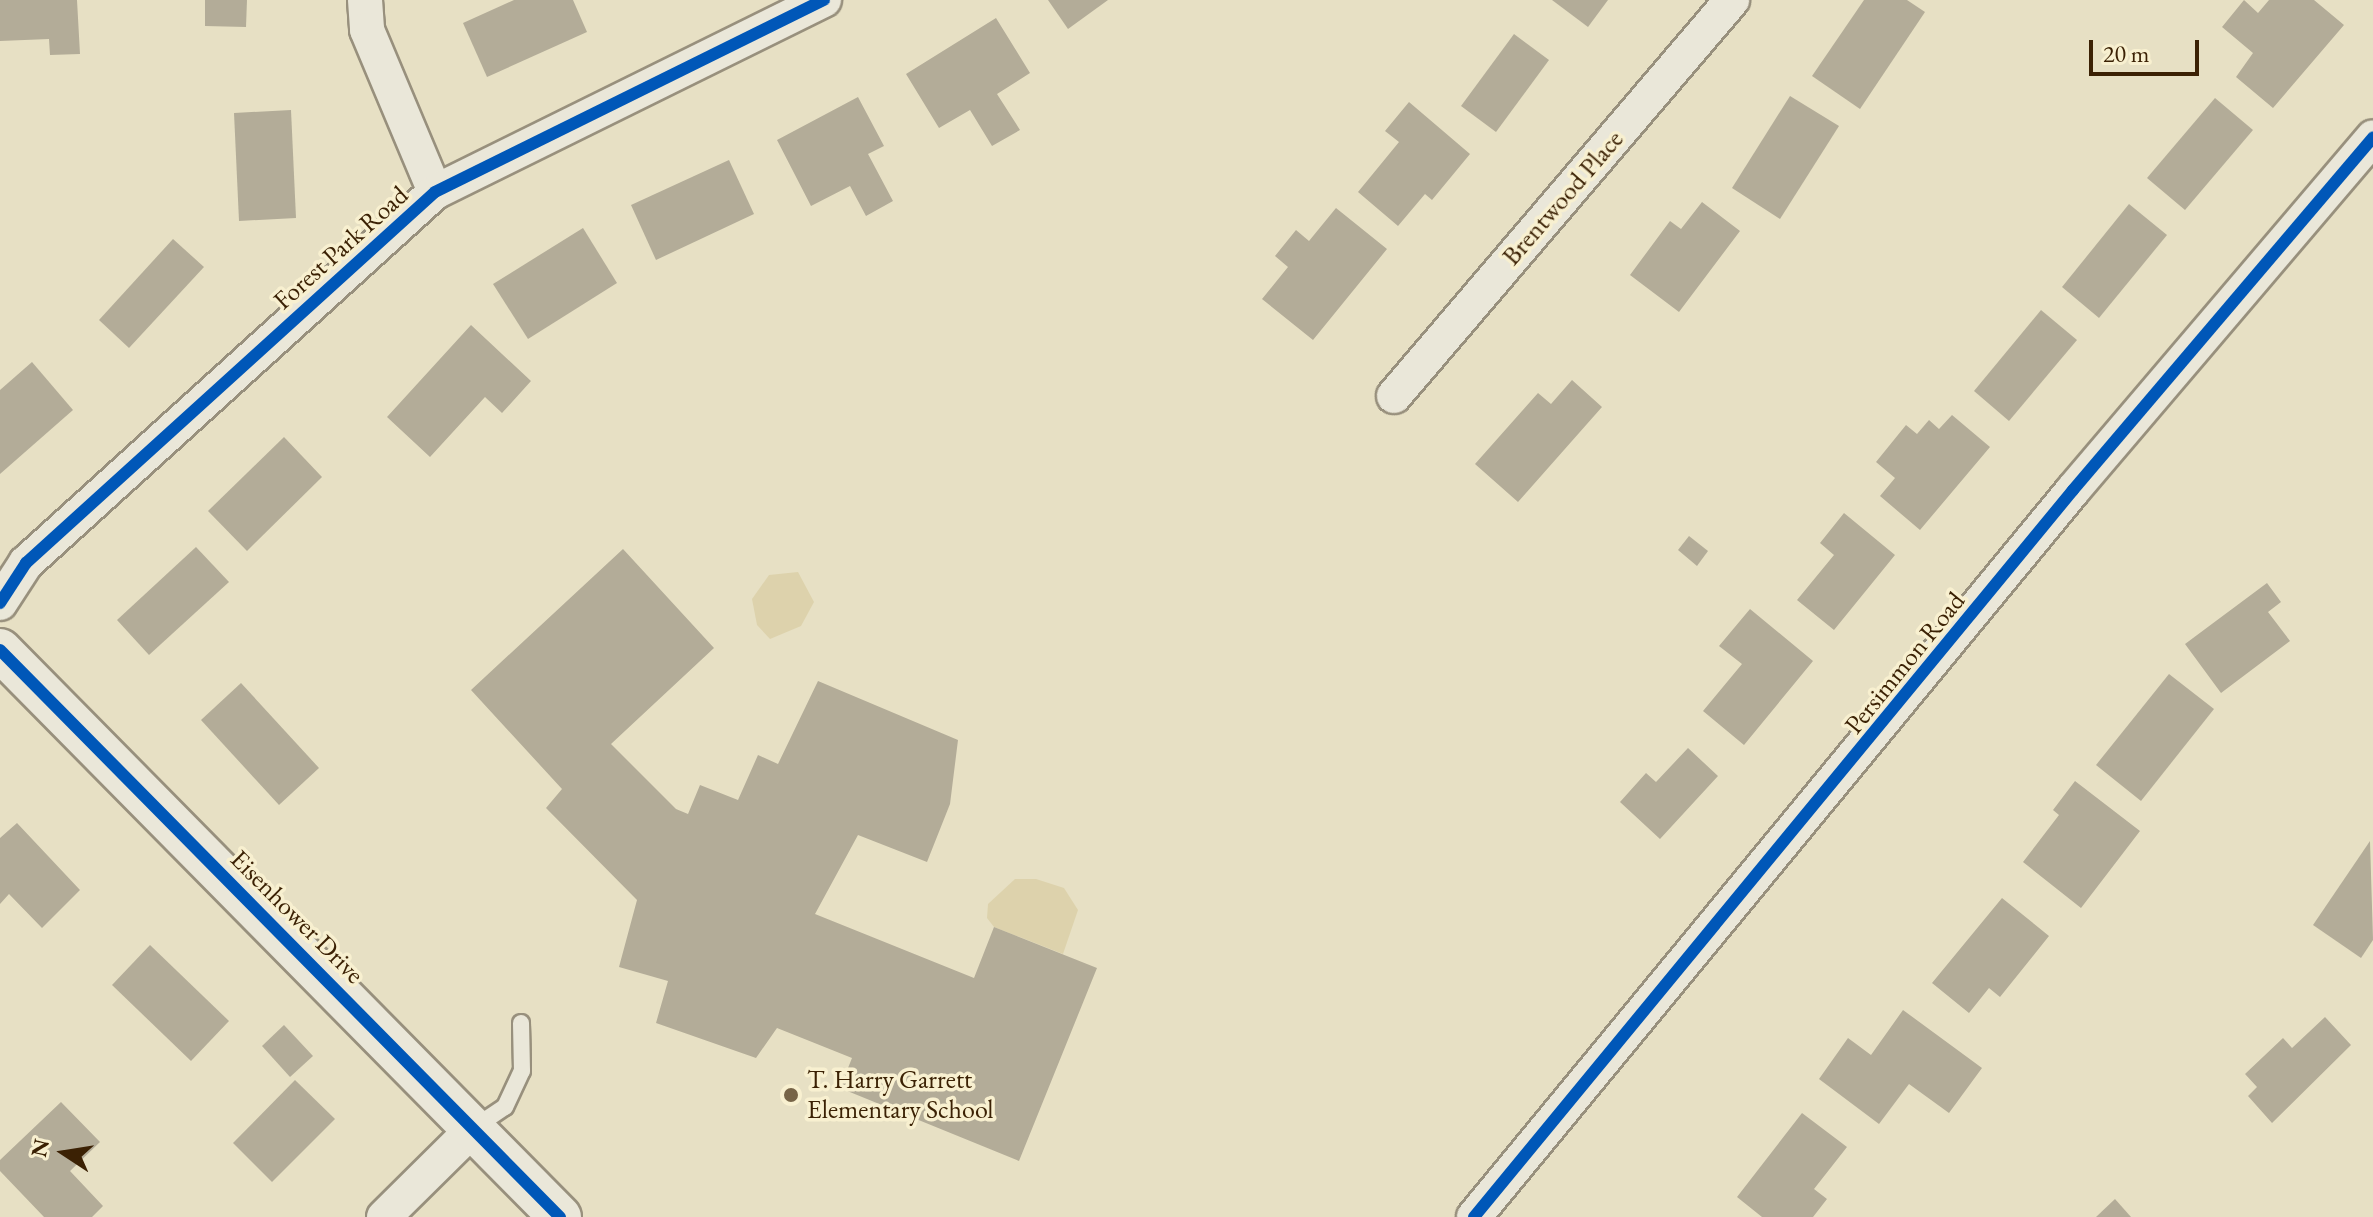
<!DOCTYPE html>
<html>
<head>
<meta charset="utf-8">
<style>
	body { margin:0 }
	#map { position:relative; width:2373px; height:1217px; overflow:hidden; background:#e7e0c4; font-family:"EB Garamond",serif }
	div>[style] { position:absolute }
	.green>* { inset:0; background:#ddd2ac }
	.building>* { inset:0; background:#b3ac98 }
	.roads { filter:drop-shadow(2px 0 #98907d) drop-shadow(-2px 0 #98907d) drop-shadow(0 2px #98907d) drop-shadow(0 -2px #98907d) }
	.service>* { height:16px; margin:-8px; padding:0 8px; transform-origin:8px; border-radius:8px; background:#eae7d9 }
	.minor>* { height:34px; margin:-17px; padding:0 17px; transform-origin:17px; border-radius:17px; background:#eae7d9 }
	.tertiary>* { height:42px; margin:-21px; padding:0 21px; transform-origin:21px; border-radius:21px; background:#eae7d9 }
	.cycleway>* { height:12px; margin:-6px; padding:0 6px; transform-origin:6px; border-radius:6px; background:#0057b8 }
	.dots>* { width:22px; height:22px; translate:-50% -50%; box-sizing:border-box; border:4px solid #f8f0d0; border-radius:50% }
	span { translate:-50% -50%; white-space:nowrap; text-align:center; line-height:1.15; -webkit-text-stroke:7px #f8f0d0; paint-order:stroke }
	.street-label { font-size:26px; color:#3b2104 }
	.poi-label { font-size:26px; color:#3b2104 }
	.left { translate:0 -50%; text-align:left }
	.north { position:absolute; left:24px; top:1113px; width:80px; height:80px; -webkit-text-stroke:6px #f8f0d0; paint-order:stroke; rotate:282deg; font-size:22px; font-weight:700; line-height:32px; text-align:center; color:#3b2104 }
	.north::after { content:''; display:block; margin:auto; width:28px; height:36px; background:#3b2104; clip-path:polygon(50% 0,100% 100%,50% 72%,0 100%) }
	.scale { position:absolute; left:2089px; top:40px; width:110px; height:36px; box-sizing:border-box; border:4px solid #3b2104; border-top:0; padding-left:10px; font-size:24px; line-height:28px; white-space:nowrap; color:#3b2104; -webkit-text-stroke:6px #f8f0d0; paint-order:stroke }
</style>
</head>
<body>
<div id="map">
	<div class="green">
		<i style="clip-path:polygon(798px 572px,814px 602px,801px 626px,770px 639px,757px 625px,752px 599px,769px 575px)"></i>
		<i style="clip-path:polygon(1015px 879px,1036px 879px,1064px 888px,1078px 910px,1063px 954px,994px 927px,987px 918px,988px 904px)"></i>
	</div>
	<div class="building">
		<i style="clip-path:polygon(0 0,77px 0,80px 54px,50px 55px,49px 39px,0 41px)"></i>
		<i style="clip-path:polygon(205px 0,247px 0,246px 27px,205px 26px)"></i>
		<i style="clip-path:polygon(514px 0,573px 0,587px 32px,487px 77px,463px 23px)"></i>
		<i style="clip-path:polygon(1048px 0,1108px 0,1068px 29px)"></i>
		<i style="clip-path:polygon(1552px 0,1608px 0,1588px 27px)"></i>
		<i style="clip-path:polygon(1864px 0,1907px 0,1925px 12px,1860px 109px,1812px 76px)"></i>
		<i style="clip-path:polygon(2244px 0,2258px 13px,2269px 0,2314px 0,2344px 25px,2273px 108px,2236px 77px,2253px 53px,2222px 27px)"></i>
		<i style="clip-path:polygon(996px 18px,1030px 73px,997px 94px,1020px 130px,992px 146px,970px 110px,939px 128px,906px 74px)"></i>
		<i style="clip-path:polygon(1514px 34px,1549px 60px,1496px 132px,1461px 106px)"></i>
		<i style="clip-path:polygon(1790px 96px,1839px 126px,1780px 219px,1732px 188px)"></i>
		<i style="clip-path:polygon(858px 97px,884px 146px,868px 154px,893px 201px,866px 216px,850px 186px,811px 206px,777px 140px)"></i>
		<i style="clip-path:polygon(2215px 98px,2253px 130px,2185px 210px,2147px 178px)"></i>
		<i style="clip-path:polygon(1409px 102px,1470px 154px,1432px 200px,1425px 194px,1398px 226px,1358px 192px,1399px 142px,1385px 131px)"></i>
		<i style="clip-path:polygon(291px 110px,296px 218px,239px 221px,234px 113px)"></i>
		<i style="clip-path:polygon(729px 160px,754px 214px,656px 260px,631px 205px)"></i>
		<i style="clip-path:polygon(1702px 202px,1740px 231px,1679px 312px,1630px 275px,1670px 221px,1681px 229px)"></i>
		<i style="clip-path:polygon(2129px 204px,2167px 235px,2099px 318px,2062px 287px)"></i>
		<i style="clip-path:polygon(1336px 208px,1387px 249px,1313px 340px,1262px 299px,1288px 267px,1275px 256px,1296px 230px,1309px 241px)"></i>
		<i style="clip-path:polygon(583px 228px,617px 283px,528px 339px,493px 284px)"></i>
		<i style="clip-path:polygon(173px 239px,204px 267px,129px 348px,99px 320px)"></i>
		<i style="clip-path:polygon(2041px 310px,2077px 340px,2009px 421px,1974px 391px)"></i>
		<i style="clip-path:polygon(471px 325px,531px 381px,502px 413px,485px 397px,430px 457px,387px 417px)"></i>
		<i style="clip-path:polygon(32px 362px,73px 410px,0 474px,0 390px)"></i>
		<i style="clip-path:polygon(1572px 380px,1602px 407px,1518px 502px,1475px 464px,1538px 393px,1551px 404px)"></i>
		<i style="clip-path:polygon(1952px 415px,1990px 447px,1920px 530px,1880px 496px,1895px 478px,1876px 462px,1906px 425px,1917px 434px,1929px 420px,1939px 429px)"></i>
		<i style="clip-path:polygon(284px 437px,322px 477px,247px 551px,208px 511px)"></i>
		<i style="clip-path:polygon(1844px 513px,1895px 555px,1834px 630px,1797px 600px,1834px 555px,1820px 543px)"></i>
		<i style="clip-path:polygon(1689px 536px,1708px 551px,1697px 566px,1678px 550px)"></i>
		<i style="clip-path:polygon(196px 547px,229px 582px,149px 655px,117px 620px)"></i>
		<i style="clip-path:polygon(623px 549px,714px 648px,611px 744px,676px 809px,688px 814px,700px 785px,738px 800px,758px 755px,778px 764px,818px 681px,958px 740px,950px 804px,927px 862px,858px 835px,815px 914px,974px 978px,994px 927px,1097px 968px,1019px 1161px,840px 1088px,852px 1058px,777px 1028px,756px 1058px,656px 1023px,668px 981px,619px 967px,637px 900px,546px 808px,562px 789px,471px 690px)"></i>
		<i style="clip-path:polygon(2267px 583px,2281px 602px,2268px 612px,2290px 641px,2221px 693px,2185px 644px)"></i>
		<i style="clip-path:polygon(1750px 609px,1813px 661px,1744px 745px,1703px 711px,1742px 664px,1719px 646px)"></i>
		<i style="clip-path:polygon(2169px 674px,2214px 709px,2141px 801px,2096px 765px)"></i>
		<i style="clip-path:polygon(241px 683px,319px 768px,279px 805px,201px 720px)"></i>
		<i style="clip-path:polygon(1688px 748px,1718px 776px,1660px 839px,1620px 802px,1646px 773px,1656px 782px)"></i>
		<i style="clip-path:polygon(2075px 781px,2140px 831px,2081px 908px,2023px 862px,2059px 815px,2053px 810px)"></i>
		<i style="clip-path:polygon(17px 823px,80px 890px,42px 928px,9px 894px,0 904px,0 838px)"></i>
		<i style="clip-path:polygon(2370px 841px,2373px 940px,2361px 958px,2313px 925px)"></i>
		<i style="clip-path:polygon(2002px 898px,2049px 936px,2000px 997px,1989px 988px,1969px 1013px,1932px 983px)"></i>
		<i style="clip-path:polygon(150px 945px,229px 1021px,191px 1061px,112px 985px)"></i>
		<i style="clip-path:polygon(1903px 1010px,1982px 1068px,1949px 1113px,1909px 1084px,1879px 1124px,1819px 1079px,1848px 1038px,1871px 1055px)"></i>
		<i style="clip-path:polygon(2325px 1017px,2351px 1045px,2272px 1123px,2248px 1096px,2257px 1087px,2245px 1074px,2283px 1038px,2292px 1048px)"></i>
		<i style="clip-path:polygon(284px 1025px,313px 1056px,290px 1077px,262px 1046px)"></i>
		<i style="clip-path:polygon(295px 1080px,335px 1119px,272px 1182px,233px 1143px)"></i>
		<i style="clip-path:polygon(61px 1102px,100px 1142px,70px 1171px,103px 1206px,92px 1217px,44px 1217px,0 1171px,0 1160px)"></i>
		<i style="clip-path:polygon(1802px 1113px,1847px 1147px,1814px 1189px,1827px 1199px,1813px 1217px,1762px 1217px,1737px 1197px)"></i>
		<i style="clip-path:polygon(2115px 1199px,2131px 1217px,2096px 1217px)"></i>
	</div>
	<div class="roads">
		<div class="service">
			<i style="left:475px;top:1127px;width:36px;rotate:-34deg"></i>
			<i style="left:505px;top:1107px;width:40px;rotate:-65deg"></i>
			<i style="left:522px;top:1071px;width:48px;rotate:-91.2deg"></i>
		</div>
		<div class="minor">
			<i style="left:365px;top:0;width:30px;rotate:86deg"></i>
			<i style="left:367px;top:30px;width:176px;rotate:67.2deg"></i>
			<i style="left:1394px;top:396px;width:521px;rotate:-49.52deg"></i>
			<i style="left:0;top:603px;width:48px;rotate:-57deg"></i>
			<i style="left:26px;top:563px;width:552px;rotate:-42.21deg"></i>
			<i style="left:435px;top:192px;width:434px;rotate:-26.3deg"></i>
			<i style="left:384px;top:1217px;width:128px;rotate:-44.7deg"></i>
			<i style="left:1474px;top:1217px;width:942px;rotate:-50.51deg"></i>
			<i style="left:2073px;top:490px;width:463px;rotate:-49.6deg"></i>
		</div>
		<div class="tertiary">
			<i style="left:0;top:650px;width:797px;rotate:45.36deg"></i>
		</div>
	</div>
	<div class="cycleway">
		<i style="left:0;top:603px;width:48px;rotate:-57deg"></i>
		<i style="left:26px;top:563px;width:552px;rotate:-42.21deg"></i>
		<i style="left:435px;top:192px;width:434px;rotate:-26.3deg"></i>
		<i style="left:0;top:650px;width:797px;rotate:45.36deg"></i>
		<i style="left:1474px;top:1217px;width:942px;rotate:-50.51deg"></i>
		<i style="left:2073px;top:490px;width:463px;rotate:-49.6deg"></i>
	</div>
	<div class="dots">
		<i style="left:791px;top:1095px;background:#776447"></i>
	</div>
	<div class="street-label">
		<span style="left:1563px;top:198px;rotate:-49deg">Brentwood Place</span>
		<span style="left:341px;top:248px;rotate:-42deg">Forest Park Road</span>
		<span style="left:1905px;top:663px;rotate:-51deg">Persimmon Road</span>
		<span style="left:297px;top:917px;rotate:45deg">Eisenhower Drive</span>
	</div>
	<div class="poi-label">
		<span class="left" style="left:807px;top:1095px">T. Harry Garrett<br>Elementary School</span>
	</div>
	<div class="north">N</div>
	<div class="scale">20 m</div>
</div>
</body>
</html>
